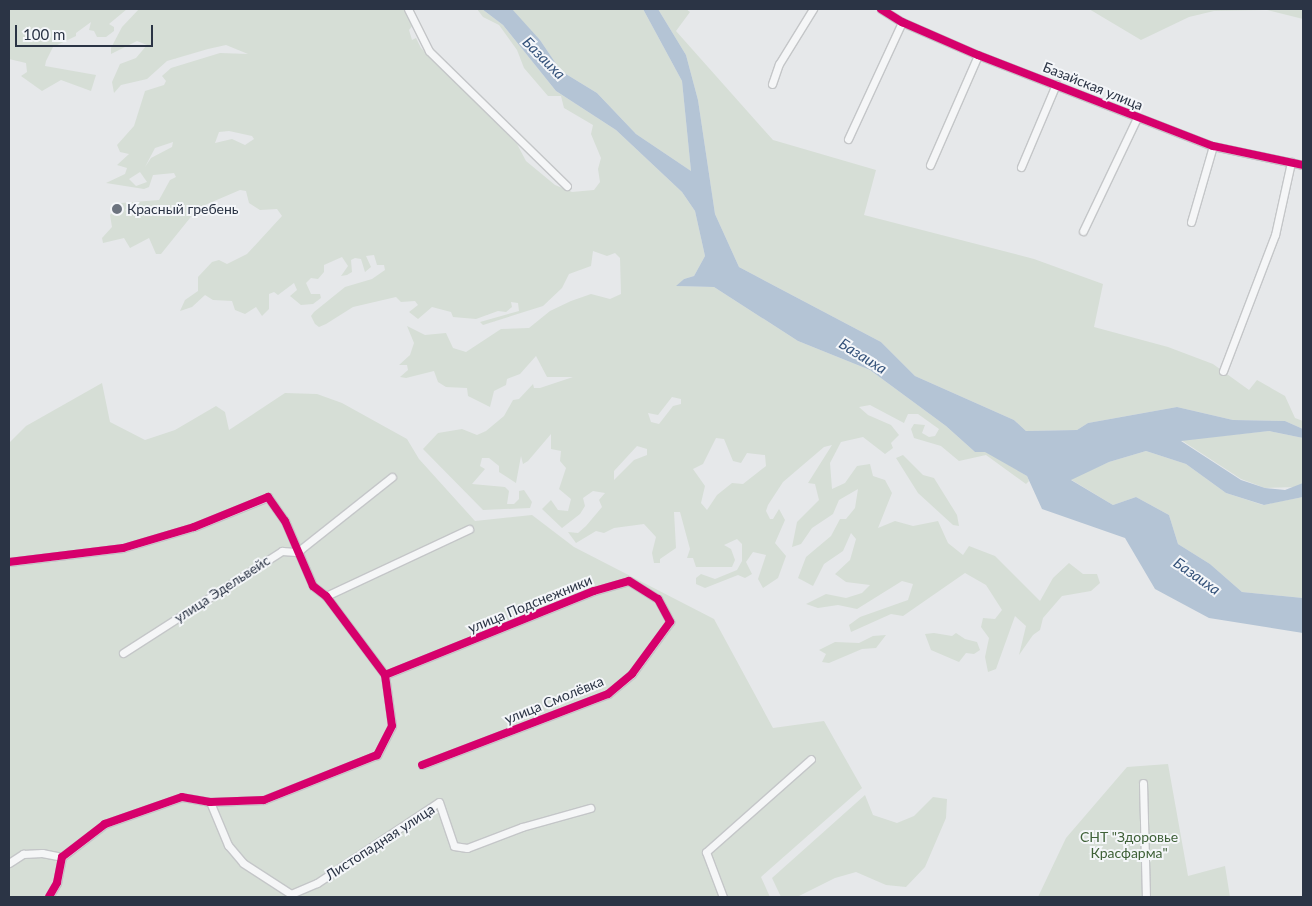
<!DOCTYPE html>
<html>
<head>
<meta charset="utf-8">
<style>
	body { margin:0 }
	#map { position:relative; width:1312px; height:906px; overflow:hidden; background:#e6e8ea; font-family:Lato,sans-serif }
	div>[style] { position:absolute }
	.green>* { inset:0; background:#d6ded6 }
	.water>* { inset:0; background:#b4c4d5 }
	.roads { filter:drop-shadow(1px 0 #c4c6c8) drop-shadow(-1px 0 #c4c6c8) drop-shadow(0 1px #c4c6c8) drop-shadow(0 -1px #c4c6c8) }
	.minor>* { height:7px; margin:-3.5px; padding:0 3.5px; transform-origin:3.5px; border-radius:3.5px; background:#f5f6f7 }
	.cycleway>* { height:8px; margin:-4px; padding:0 4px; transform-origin:4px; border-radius:4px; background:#d6006c }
	.dots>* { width:14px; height:14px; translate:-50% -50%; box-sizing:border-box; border:2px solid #f4f6f9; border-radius:50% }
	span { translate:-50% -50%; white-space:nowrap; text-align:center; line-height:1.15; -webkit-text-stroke:4px #f4f6f9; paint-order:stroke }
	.street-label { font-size:14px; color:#2b3445 }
	.poi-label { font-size:14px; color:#2b3445 }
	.left { translate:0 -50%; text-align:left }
	.park-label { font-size:14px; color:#3f6138 }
	.water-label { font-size:15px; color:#34527a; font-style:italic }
	.frame { position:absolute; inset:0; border:10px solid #2b3445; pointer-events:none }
	.scale { position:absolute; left:15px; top:25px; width:138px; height:22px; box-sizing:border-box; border:2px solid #2b3445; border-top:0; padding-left:6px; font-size:15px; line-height:18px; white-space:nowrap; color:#2b3445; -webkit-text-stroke:4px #f4f6f9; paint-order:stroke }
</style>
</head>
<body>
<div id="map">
	<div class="green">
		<i style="clip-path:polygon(9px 9px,127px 9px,109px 24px,114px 27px,114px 31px,106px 37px,97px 37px,94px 31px,89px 30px,91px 22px,76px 33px,76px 36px,53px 47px,46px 61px,45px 66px,96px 75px,91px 91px,61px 80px,42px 91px,21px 76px,27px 72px,26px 63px,9px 59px)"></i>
		<i style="clip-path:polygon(evenodd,139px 9px,405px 9px,413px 25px,409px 30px,412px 40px,416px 38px,421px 48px,517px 144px,526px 161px,555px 185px,572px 192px,594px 190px,600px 182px,598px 169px,601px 158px,591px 134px,593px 125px,564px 108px,561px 96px,548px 96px,524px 68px,517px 50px,499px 25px,483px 17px,477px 9px,482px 9px,503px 25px,556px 91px,616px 130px,682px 192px,695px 211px,705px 256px,694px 276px,684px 279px,677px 286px,714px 287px,798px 341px,870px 370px,946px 426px,975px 452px,985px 451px,997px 458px,1027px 476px,1029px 481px,1026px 484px,986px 455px,959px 461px,941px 446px,914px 438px,911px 429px,914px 424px,925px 425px,922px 433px,929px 437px,935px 436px,939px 429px,918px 414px,908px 414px,904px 423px,870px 405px,859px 407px,868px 415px,891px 425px,899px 435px,891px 443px,893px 448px,885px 454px,863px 437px,841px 442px,830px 463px,832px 489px,845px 483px,857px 466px,870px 464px,873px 476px,885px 480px,892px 493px,878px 528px,895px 521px,913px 526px,938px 521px,948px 543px,963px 555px,969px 546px,995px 556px,1040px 601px,1053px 578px,1069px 563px,1083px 574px,1097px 574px,1100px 583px,1091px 591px,1062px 596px,1043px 618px,1040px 630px,1033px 635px,1019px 655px,1026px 626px,1015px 616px,996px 669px,988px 672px,985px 657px,989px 638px,981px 627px,983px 618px,995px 619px,1002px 610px,986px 585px,965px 573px,903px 616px,891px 614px,851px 632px,849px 625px,860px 617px,908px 600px,913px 584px,902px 581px,857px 609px,838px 605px,818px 608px,806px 604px,826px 594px,846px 598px,862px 593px,870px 585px,846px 582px,835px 574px,850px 560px,856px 539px,851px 533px,843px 551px,824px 564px,813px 586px,798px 578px,806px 557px,831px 536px,840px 519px,846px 519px,855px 508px,858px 489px,839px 500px,833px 514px,812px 528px,801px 544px,792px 547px,797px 522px,819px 500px,815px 484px,808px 483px,832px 445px,824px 447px,783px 482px,768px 505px,766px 511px,770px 519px,773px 519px,779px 509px,785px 520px,775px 543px,786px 556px,778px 578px,763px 588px,758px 579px,766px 555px,753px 552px,746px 562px,752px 574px,745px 578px,738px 575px,705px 588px,696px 584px,696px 578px,701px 574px,715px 579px,737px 570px,742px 561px,742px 544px,737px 539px,724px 545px,731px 549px,735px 560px,732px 567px,696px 567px,693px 558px,687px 558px,690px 549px,680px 512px,674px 512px,676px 548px,660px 559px,660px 563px,654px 563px,652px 553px,656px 537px,644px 524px,614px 528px,604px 533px,596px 531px,576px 543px,568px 532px,578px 533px,586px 526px,602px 507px,599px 500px,605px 493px,593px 491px,583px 498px,585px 506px,580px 514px,562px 528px,542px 509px,551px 500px,558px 510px,568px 511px,571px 499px,559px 489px,566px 468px,560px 461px,561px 451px,551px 449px,551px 434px,528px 461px,523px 464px,521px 456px,516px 483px,499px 472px,499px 466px,489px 458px,482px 458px,480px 466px,485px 469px,472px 484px,505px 487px,509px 491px,507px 504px,514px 504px,519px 499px,519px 491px,524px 490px,532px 502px,530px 508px,483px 510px,423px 449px,438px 433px,462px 429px,477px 435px,486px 431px,504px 416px,513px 400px,519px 399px,533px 384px,534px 388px,540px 388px,573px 377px,547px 377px,536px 356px,520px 374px,507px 379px,506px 385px,494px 391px,490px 407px,468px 396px,467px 388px,446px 387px,438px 382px,434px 371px,406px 378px,400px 377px,408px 370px,407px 365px,399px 365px,410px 355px,414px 343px,407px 326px,425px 335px,446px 333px,453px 348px,466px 352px,501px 329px,529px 328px,550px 311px,571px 301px,591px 294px,610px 299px,621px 294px,620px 258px,615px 253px,607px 256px,593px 251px,591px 266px,569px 274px,562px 288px,543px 306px,483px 325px,480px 322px,519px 311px,518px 303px,511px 302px,512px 307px,506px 312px,498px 311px,476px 319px,453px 317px,451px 312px,432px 307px,418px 319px,409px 312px,418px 305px,415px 301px,401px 302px,396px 297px,353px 307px,326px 324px,319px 327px,315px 324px,311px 316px,314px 312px,345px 287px,372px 279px,385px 270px,384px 265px,377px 265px,374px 255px,366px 256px,371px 267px,365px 272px,361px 259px,355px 258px,351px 260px,352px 272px,347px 275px,341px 276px,348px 266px,342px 257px,324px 265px,324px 272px,318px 279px,311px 278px,306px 283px,311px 294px,320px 294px,321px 298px,313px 304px,301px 305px,290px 296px,297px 290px,294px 283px,278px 295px,274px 292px,269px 294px,269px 309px,262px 316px,256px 307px,245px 314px,235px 310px,232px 301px,213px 300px,205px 295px,192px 307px,180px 311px,185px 300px,198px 291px,198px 277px,212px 262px,219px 260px,227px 264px,247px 254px,282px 216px,277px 209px,260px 210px,249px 203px,246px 191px,240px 190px,198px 208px,161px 254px,156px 254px,149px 238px,130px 248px,124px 238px,103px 243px,102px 238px,112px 227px,110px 215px,121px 203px,159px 200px,170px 180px,176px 177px,174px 173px,153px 175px,149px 187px,144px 189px,106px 183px,125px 174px,127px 168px,117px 165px,129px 154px,120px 152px,117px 145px,134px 126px,145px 91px,164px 85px,166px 81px,162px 76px,171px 68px,220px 53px,248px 54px,226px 45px,208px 49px,167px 61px,147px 79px,121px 85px,114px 93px,112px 82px,120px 64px,136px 58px,147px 45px,137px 41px,111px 54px,111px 48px,122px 27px,139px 9px,229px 131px,252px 136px,254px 139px,245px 145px,232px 139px,215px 143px,219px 132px,229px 131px,139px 9px,173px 142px,172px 147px,151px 158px,145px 167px,155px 148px,173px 142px,139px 9px,140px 172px,147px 182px,136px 186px,129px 179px,140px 172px,139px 9px,672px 397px,681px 399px,681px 404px,673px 406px,659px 424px,651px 422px,648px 413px,658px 415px,672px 397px,139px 9px,716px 438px,724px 439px,733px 461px,741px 463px,747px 453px,765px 455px,766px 466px,743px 484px,732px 483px,717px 495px,707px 510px,701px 503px,705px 486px,693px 469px,703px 464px,716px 438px,139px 9px,637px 446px,647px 449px,647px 455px,634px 460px,614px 480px,614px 471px,637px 446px)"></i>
		<i style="clip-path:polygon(511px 9px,643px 9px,682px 81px,691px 171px,636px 134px,597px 93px,561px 71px,540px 40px)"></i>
		<i style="clip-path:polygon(658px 9px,686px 9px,690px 12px,676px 31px,773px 140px,876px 170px,864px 215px,1034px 259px,1103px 284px,1094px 327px,1168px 347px,1213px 364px,1249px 390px,1257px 380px,1285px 396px,1295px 418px,1303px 421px,1303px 429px,1285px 421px,1233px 420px,1177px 407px,1088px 423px,1077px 430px,1026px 431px,1014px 420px,915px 376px,881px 342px,739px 267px,715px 214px,698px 100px,686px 55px)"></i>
		<i style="clip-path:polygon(1089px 9px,1303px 9px,1303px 19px,1267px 10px,1214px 11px,1189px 17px,1141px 40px)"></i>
		<i style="clip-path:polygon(102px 383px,110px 422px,145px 440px,175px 430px,216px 406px,225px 412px,229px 430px,285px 393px,317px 394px,342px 403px,407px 439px,419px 459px,475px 521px,532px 515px,574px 547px,714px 619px,773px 728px,824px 721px,862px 788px,761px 877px,770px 897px,9px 897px,9px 443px,26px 426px)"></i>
		<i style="clip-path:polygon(1269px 431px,1303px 438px,1303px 483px,1299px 487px,1265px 488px,1241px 479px,1181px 440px)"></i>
		<i style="clip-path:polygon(1146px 451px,1186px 464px,1226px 493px,1263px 505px,1303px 497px,1303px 598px,1242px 592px,1210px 564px,1178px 544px,1169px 515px,1136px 497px,1113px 505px,1070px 479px,1109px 462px)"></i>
		<i style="clip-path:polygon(903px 455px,923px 475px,934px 478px,957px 515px,959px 526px,953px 525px,918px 493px,896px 458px)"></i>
		<i style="clip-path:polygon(934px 633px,952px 636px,956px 633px,965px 639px,977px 642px,980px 650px,974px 654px,966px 653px,959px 662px,931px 650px,925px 634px)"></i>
		<i style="clip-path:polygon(886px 635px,876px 648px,862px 649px,829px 663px,822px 662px,826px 654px,819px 650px,835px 642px,859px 643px,873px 636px)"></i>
		<i style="clip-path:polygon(1168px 764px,1188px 876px,1225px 866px,1230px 897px,1038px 897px,1066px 838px,1127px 767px)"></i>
		<i style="clip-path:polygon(865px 795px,873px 815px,897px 823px,914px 816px,933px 797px,947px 799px,946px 818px,925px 867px,906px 887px,886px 885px,856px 872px,835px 878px,797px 897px,781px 897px,772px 878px)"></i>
	</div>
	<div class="water">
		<i style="clip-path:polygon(482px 9px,512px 9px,540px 40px,561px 71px,597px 93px,636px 134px,691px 171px,682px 81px,643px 9px,658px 9px,686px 55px,698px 100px,715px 214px,739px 267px,881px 342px,915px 376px,1014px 420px,1026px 431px,1077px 430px,1088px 423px,1177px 407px,1233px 420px,1285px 421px,1303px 429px,1303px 438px,1269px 431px,1181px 441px,1241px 480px,1265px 488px,1285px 490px,1303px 483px,1303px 497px,1264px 505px,1226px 493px,1186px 464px,1146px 451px,1109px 462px,1071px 480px,1113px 505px,1136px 497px,1169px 515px,1178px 544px,1210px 564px,1242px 592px,1303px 598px,1303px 633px,1209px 618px,1168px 596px,1155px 589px,1125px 538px,1042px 509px,1027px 476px,985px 452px,975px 452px,946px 426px,870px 370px,798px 341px,714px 287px,676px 286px,684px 279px,694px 276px,705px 256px,695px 211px,682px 192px,616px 130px,556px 91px,503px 25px)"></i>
	</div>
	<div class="roads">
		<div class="minor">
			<i style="left:408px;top:9px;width:47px;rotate:63.4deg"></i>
			<i style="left:429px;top:51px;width:193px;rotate:44.4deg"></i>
			<i style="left:881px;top:9px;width:25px;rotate:32deg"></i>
			<i style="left:902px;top:22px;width:83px;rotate:23.5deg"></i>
			<i style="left:978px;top:55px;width:252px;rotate:21.2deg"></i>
			<i style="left:1213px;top:146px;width:92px;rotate:11.9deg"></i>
			<i style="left:772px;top:84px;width:21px;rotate:-71deg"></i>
			<i style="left:779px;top:64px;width:65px;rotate:-58.3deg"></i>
			<i style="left:848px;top:139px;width:129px;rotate:-65.2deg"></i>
			<i style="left:930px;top:165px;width:120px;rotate:-66.4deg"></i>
			<i style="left:1021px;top:167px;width:90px;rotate:-67.1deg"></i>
			<i style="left:1191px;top:222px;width:79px;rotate:-73.9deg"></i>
			<i style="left:1083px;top:231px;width:125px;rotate:-64.5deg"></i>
			<i style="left:1223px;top:371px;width:146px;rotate:-69.1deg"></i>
			<i style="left:1275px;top:235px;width:75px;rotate:-77.6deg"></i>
			<i style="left:9px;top:562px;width:115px;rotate:-7deg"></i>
			<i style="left:123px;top:548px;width:74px;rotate:-16.5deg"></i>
			<i style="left:194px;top:527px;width:80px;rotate:-22.1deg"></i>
			<i style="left:268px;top:497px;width:29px;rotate:55deg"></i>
			<i style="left:285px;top:521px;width:71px;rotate:66.7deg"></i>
			<i style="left:313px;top:586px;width:16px;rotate:38deg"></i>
			<i style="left:326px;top:596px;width:99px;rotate:53.2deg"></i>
			<i style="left:385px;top:675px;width:51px;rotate:82.2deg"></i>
			<i style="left:392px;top:726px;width:33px;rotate:117deg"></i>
			<i style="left:377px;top:755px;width:122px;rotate:158.3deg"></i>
			<i style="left:264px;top:800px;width:54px;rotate:177.9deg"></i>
			<i style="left:210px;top:802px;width:28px;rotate:-170deg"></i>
			<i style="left:182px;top:797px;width:82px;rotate:160.7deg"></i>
			<i style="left:105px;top:824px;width:54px;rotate:142.5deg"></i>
			<i style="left:62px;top:857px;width:26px;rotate:101deg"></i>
			<i style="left:57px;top:883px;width:16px;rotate:120deg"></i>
			<i style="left:326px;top:596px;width:158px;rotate:-25.1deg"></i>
			<i style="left:123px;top:653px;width:189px;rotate:-32.7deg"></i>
			<i style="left:282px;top:551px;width:14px;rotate:4deg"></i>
			<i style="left:296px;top:552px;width:6px;rotate:-31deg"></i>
			<i style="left:301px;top:549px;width:116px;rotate:-38.4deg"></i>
			<i style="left:385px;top:675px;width:225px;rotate:-21.9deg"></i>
			<i style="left:594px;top:591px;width:36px;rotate:-16deg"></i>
			<i style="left:629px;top:581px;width:34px;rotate:32deg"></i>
			<i style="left:658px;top:599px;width:26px;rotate:62deg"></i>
			<i style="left:670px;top:622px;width:64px;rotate:126.2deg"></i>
			<i style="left:632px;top:674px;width:31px;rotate:140deg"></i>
			<i style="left:608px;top:694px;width:199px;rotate:159.1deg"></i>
			<i style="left:1143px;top:783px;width:114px;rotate:88.5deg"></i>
			<i style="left:210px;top:802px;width:47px;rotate:67.3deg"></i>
			<i style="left:228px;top:845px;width:23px;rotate:50deg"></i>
			<i style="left:243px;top:863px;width:57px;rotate:32.9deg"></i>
			<i style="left:291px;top:894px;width:28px;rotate:-23deg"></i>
			<i style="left:317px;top:883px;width:146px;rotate:-33.6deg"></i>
			<i style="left:439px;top:802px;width:46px;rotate:71.2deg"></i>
			<i style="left:454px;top:846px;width:13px;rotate:9deg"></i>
			<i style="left:467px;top:848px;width:59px;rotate:-20.9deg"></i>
			<i style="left:522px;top:827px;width:71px;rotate:-15.6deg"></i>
			<i style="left:9px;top:863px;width:17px;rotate:-33deg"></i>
			<i style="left:23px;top:854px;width:19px;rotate:-3deg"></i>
			<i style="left:42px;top:853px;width:20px;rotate:11deg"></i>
			<i style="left:723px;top:897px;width:48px;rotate:-110.7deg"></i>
			<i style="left:706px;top:852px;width:140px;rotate:-41.5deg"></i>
		</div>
	</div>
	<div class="cycleway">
		<i style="left:881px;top:9px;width:25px;rotate:32deg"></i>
		<i style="left:902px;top:22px;width:83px;rotate:23.5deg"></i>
		<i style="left:978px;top:55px;width:252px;rotate:21.2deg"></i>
		<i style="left:1213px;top:146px;width:92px;rotate:11.9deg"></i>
		<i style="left:9px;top:562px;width:115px;rotate:-7deg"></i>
		<i style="left:123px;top:548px;width:74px;rotate:-16.5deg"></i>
		<i style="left:194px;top:527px;width:80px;rotate:-22.1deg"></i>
		<i style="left:268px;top:497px;width:29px;rotate:55deg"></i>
		<i style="left:285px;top:521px;width:71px;rotate:66.7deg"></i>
		<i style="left:313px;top:586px;width:16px;rotate:38deg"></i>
		<i style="left:326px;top:596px;width:99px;rotate:53.2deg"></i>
		<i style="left:385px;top:675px;width:51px;rotate:82.2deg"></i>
		<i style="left:392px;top:726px;width:33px;rotate:117deg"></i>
		<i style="left:377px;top:755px;width:122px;rotate:158.3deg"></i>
		<i style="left:264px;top:800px;width:54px;rotate:177.9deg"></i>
		<i style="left:210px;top:802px;width:28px;rotate:-170deg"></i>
		<i style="left:182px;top:797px;width:82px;rotate:160.7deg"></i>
		<i style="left:105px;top:824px;width:54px;rotate:142.5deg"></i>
		<i style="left:62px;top:857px;width:26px;rotate:101deg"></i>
		<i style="left:57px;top:883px;width:16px;rotate:120deg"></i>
		<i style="left:385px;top:675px;width:225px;rotate:-21.9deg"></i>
		<i style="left:594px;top:591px;width:36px;rotate:-16deg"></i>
		<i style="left:629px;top:581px;width:34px;rotate:32deg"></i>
		<i style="left:658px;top:599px;width:26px;rotate:62deg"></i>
		<i style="left:670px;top:622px;width:64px;rotate:126.2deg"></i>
		<i style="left:632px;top:674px;width:31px;rotate:140deg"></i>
		<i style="left:608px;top:694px;width:199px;rotate:159.1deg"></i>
	</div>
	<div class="dots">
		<i style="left:117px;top:209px;background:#6c737f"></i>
	</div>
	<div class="street-label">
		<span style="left:1093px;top:86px;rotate:22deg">Базайская улица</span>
		<span style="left:222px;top:589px;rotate:-33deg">улица Эдельвейс</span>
		<span style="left:530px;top:604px;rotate:-22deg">улица Подснежники</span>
		<span style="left:554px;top:700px;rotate:-22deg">улица Смолёвка</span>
		<span style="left:380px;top:842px;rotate:-33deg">Листопадная улица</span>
	</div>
	<div class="poi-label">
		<span class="left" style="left:127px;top:209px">Красный гребень</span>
	</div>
	<div class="park-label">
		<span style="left:1129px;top:845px">СНТ "Здоровье<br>Красфарма"</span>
	</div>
	<div class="water-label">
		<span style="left:544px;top:58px;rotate:45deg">Базаиха</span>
		<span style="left:863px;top:356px;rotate:32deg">Базаиха</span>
		<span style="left:1197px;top:576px;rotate:35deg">Базаиха</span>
	</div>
	<div class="frame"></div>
	<div class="scale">100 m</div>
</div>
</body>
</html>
